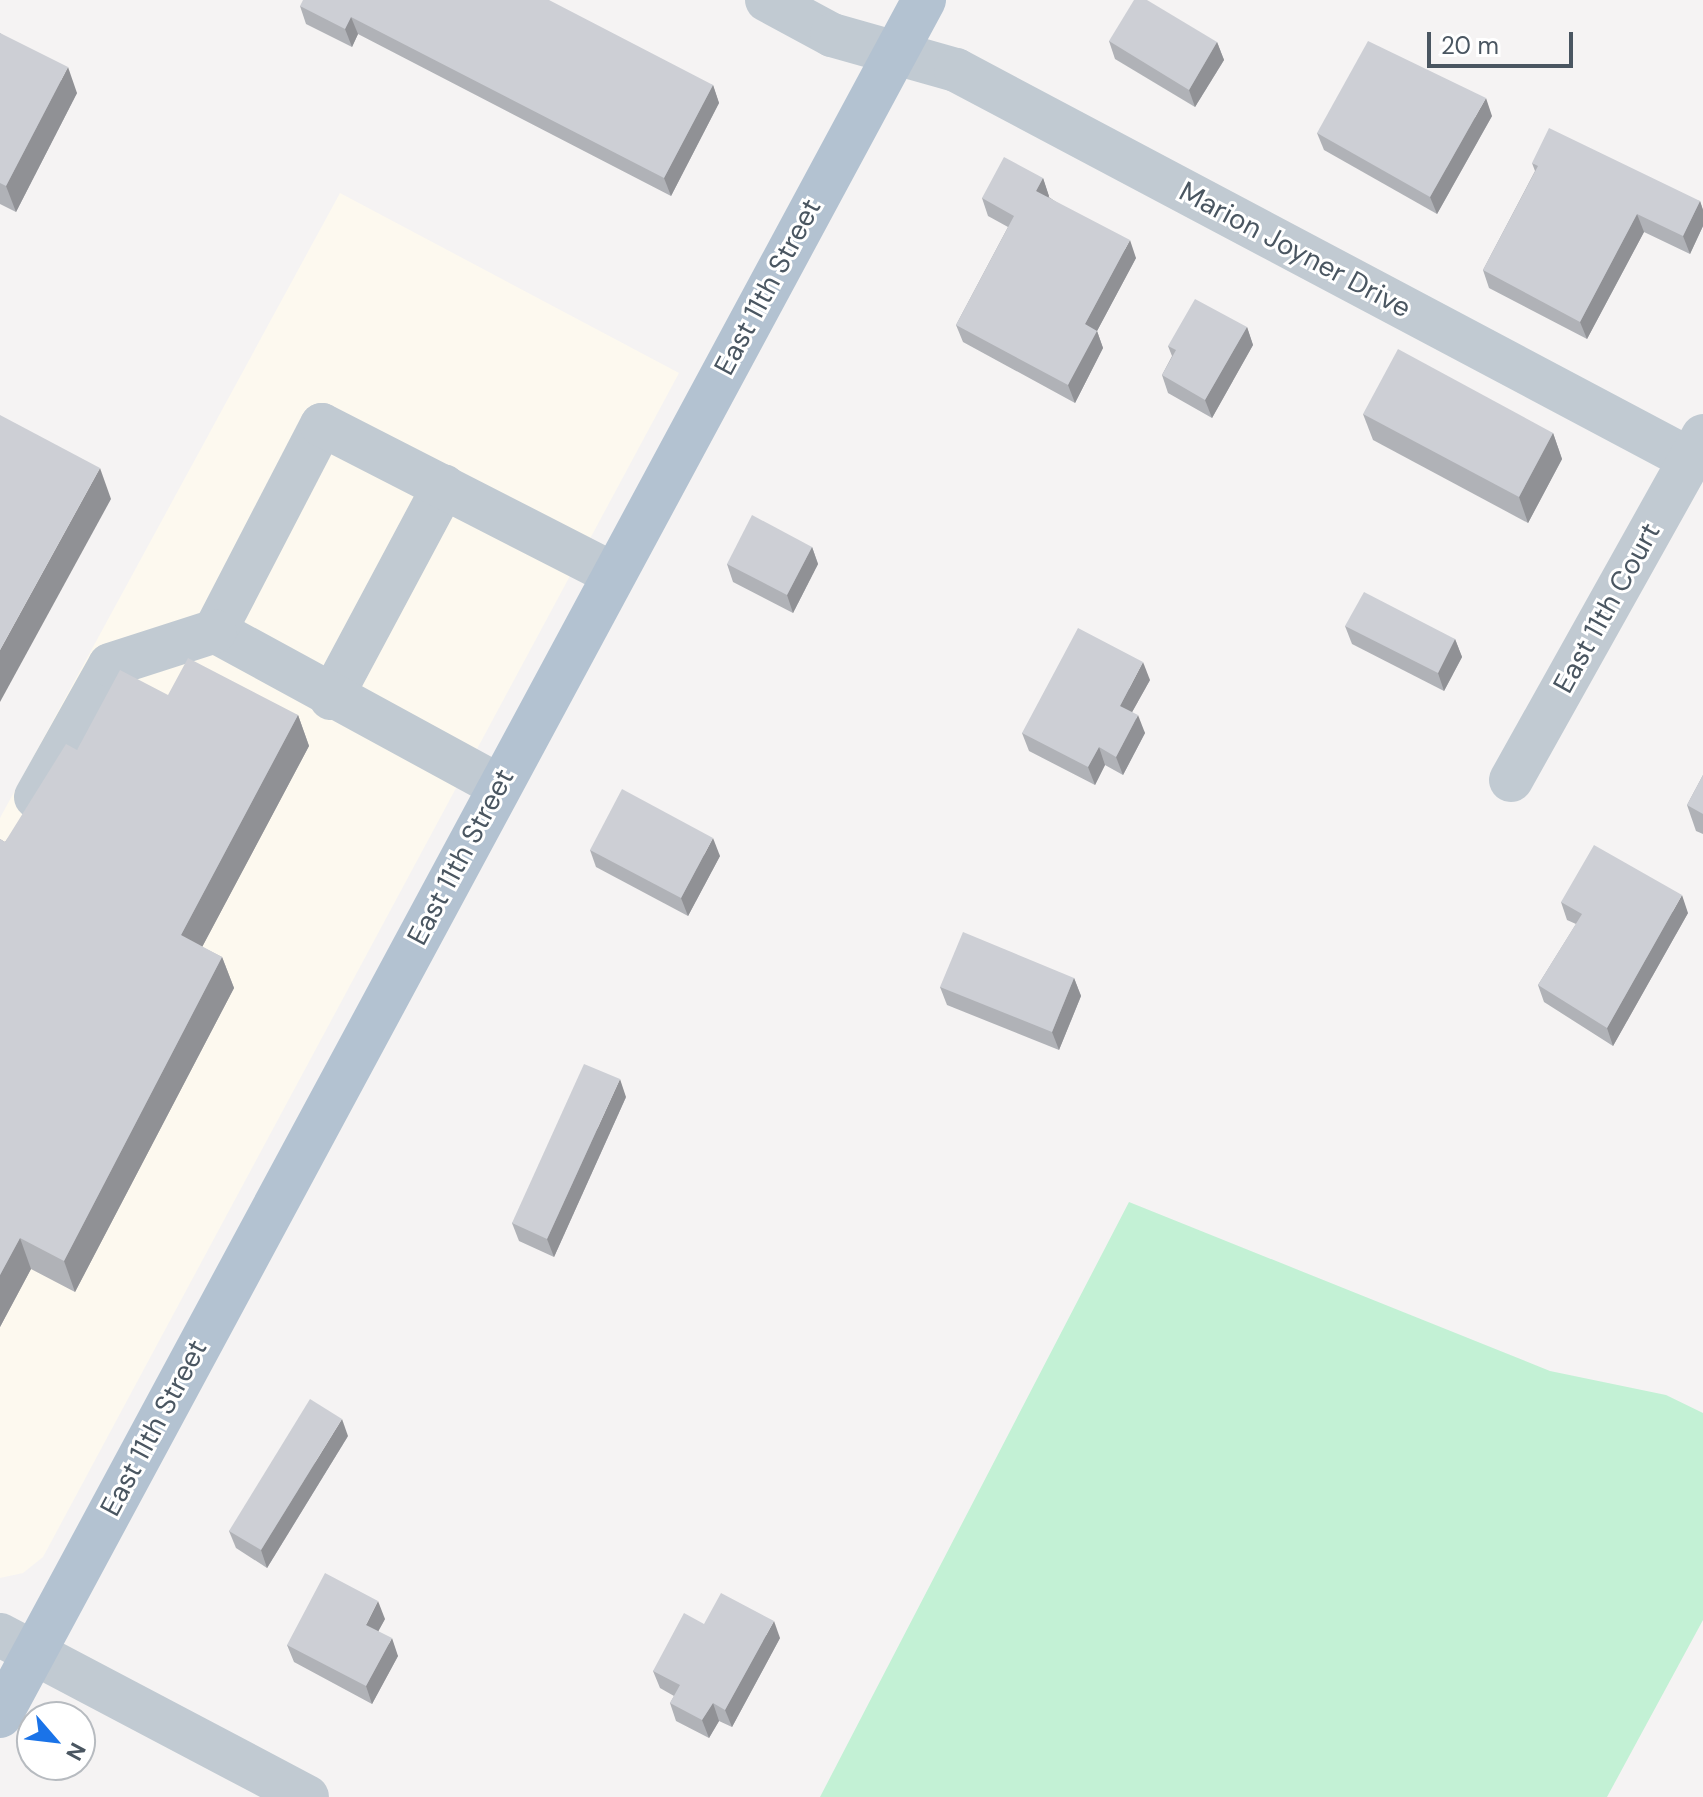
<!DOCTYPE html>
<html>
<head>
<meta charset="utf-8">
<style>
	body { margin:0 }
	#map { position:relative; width:1703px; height:1797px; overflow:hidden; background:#f5f3f3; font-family:"DM Sans",sans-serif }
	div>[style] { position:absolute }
	.commercial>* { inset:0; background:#fdf9ef }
	.green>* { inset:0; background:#c3f1d5 }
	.minor>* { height:44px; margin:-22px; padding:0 22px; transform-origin:22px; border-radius:22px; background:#c1cad2 }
	.major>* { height:44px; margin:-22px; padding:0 22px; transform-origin:22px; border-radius:22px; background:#b3c2d1 }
	.wall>* { inset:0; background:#b0b2b7 }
	.shaded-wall>* { inset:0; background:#909195 }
	.building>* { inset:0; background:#cdcfd5 }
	span { translate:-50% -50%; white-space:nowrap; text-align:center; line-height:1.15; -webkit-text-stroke:6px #fff; paint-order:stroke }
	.street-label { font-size:28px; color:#4a5661 }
	.north { position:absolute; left:16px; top:1701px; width:80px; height:80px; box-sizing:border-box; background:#fff; border:2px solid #b7bbc0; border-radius:50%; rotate:118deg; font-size:22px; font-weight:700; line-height:32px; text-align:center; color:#4a5661 }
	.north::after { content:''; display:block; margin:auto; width:28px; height:36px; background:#1a73e8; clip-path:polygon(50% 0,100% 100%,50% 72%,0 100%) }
	.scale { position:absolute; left:1427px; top:32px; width:146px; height:36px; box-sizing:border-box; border:4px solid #4a5661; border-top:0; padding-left:10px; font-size:24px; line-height:28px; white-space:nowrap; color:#4a5661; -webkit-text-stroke:6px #fff; paint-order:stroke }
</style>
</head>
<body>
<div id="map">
	<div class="commercial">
		<i style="clip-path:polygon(340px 193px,679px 373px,43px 1557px,23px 1573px,0 1578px,0 818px)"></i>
	</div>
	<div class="green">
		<i style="clip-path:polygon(1129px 1202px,1550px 1371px,1666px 1395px,1703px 1413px,1703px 1620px,1607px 1797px,820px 1797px)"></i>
	</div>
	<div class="minor">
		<i style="left:767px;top:0;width:74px;rotate:28.3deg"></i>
		<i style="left:832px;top:35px;width:129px;rotate:15.8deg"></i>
		<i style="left:956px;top:70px;width:832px;rotate:27.95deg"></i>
		<i style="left:331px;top:698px;width:240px;rotate:-61.9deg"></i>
		<i style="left:1511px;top:780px;width:394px;rotate:-60.8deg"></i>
		<i style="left:499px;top:786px;width:324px;rotate:-151.4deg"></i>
		<i style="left:215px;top:631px;width:232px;rotate:-62.6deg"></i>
		<i style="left:322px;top:425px;width:327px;rotate:27.1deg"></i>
		<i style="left:36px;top:797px;width:151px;rotate:-60.7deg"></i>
		<i style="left:110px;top:665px;width:110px;rotate:-17.9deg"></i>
		<i style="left:0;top:1635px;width:347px;rotate:27.8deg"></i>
	</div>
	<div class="major">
		<i style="left:0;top:1716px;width:1949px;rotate:-61.7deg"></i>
	</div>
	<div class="wall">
		<i style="clip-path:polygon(300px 6px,713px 85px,719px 103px,671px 196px,358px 34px,352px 47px,306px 24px)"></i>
		<i style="clip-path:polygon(0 33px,77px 93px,16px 212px,0 204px)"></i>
		<i style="clip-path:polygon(1109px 41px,1217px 42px,1224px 60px,1195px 107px,1115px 59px)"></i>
		<i style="clip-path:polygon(1492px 116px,1437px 214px,1324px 150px,1317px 133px)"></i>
		<i style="clip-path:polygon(1532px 163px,1700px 201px,1703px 210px,1703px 226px,1690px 254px,1644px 232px,1587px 339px,1489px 288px,1483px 270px,1535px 171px)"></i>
		<i style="clip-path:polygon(1043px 178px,1049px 197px,1136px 258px,1097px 331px,1103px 348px,1075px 403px,963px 342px,956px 325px,1008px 227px,988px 216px,982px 198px)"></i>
		<i style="clip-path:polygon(1247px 327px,1253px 345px,1212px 418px,1168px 393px,1162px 375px,1172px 356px,1168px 346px)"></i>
		<i style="clip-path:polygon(1363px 414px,1553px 433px,1562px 459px,1528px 523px,1373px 440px)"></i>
		<i style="clip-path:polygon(812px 547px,818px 564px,793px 613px,733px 582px,727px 564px)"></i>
		<i style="clip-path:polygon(1345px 626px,1455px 639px,1462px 657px,1444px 691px,1352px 644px)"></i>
		<i style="clip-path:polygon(1150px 680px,1132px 712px,1145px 733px,1123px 775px,1105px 765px,1095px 785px,1029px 751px,1022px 733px)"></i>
		<i style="clip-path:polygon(168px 695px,298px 715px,309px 746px,202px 947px,222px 957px,234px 988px,75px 1292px,31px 1269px,0 1327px,0 839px,5px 842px,77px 750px)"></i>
		<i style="clip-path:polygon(1703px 775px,1703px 834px,1696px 831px,1687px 805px)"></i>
		<i style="clip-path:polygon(590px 850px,720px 856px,688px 916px,596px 867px)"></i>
		<i style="clip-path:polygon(1561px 902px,1688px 913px,1613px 1046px,1544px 1002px,1538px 985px,1576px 924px,1567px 920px)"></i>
		<i style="clip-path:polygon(1074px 978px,1081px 996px,1059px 1050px,947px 1005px,940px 987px)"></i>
		<i style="clip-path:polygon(626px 1097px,554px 1257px,519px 1241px,512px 1223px)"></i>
		<i style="clip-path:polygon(348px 1436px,267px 1568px,236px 1548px,229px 1531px)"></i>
		<i style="clip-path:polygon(385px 1619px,378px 1631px,398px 1656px,372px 1704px,294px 1662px,287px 1645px)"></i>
		<i style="clip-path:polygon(704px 1624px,780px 1638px,732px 1727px,719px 1721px,709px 1738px,676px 1721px,670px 1703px,674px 1696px,660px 1688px,653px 1671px)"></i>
	</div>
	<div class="shaded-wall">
		<i style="clip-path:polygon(351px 17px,358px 34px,352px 47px,345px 29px)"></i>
		<i style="clip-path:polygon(1217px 42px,1224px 60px,1195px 107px,1189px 90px)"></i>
		<i style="clip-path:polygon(68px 67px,77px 93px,16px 212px,6px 186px)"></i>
		<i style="clip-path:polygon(713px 85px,719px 103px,671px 196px,664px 178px)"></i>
		<i style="clip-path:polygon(1486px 98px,1492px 116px,1437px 214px,1430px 197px)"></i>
		<i style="clip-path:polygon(1043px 178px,1049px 196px,1043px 209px,1036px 191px)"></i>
		<i style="clip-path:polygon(1700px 201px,1703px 210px,1703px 226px,1690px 254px,1683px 236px)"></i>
		<i style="clip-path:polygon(1637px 214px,1644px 232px,1587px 339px,1580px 322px)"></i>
		<i style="clip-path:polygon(1130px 240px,1136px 258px,1097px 331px,1103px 348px,1075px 403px,1068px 385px,1085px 324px)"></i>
		<i style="clip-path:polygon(1247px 327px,1253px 345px,1212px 418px,1205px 400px)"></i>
		<i style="clip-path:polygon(1553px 433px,1562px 459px,1528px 523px,1519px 497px)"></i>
		<i style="clip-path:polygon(100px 468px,111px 499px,0 702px,0 650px)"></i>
		<i style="clip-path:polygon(812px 547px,818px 564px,793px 613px,787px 595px)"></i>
		<i style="clip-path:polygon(1455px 639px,1462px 657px,1444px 691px,1438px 673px)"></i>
		<i style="clip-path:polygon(1143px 662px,1150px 680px,1126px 723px,1120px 706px)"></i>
		<i style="clip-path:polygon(298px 715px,309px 746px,192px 966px,181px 935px)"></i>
		<i style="clip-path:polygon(1138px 715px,1145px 733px,1123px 775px,1116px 757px)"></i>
		<i style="clip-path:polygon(1099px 747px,1105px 765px,1095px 785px,1088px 767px)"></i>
		<i style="clip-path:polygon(713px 838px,720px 856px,688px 916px,681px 898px)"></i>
		<i style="clip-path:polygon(1682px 895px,1688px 913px,1613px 1046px,1607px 1028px)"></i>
		<i style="clip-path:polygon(222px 957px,234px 988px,75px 1292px,64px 1261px)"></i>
		<i style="clip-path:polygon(1074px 978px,1081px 996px,1059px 1050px,1052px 1032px)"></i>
		<i style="clip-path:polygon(620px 1079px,626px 1097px,554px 1257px,547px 1239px)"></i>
		<i style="clip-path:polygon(20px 1238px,31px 1269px,0 1327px,0 1275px)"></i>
		<i style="clip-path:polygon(342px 1419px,348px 1436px,267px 1568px,261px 1550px)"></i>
		<i style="clip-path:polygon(378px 1601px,385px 1619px,372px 1643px,366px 1625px)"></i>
		<i style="clip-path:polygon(774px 1621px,780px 1638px,732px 1727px,725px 1710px)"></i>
		<i style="clip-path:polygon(392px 1638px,398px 1656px,372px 1704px,366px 1686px)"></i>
		<i style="clip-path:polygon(713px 1703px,719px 1721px,709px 1738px,702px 1720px)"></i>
	</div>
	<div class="building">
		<i style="clip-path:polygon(303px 0,549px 0,713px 85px,664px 178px,351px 17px,345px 29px,300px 6px)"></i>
		<i style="clip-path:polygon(1134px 0,1147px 0,1217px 42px,1189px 90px,1109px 41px)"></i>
		<i style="clip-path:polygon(0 33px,68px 67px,6px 186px,0 183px)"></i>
		<i style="clip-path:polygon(1368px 41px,1486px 98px,1430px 197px,1317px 133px)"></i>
		<i style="clip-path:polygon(1549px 128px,1700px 201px,1683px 236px,1637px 214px,1580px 322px,1483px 270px,1538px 166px,1532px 163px)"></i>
		<i style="clip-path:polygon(1004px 157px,1043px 178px,1036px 191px,1130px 240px,1085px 324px,1097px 331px,1068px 385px,956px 325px,1014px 216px,982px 198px)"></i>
		<i style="clip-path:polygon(1195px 299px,1247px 327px,1205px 400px,1162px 375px,1176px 350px,1168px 346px)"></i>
		<i style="clip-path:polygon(1398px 349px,1553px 433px,1519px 497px,1363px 414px)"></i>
		<i style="clip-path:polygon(0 415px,100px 468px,0 650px)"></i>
		<i style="clip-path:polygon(752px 515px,812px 547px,787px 595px,727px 564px)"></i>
		<i style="clip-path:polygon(1364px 592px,1455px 639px,1438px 673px,1345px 626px)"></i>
		<i style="clip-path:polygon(1078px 628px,1143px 662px,1120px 706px,1138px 715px,1116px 757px,1099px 747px,1088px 767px,1022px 733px)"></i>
		<i style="clip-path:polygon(188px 658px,298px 715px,181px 935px,222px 957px,64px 1261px,20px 1238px,0 1275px,0 839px,5px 842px,66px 744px,77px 750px,120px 670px,168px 695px)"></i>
		<i style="clip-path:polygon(1703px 775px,1703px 814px,1687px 805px)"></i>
		<i style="clip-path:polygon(622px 789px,713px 838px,681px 898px,590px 850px)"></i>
		<i style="clip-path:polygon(1594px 845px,1682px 895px,1607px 1028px,1538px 985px,1582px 914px,1561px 902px)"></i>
		<i style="clip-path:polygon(963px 932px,1074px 978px,1052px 1032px,940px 987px)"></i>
		<i style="clip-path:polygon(584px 1064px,620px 1079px,547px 1239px,512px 1223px)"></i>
		<i style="clip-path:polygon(310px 1399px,342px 1419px,261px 1550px,229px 1531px)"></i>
		<i style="clip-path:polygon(325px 1573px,378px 1601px,366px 1625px,392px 1638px,366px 1686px,287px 1645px)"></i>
		<i style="clip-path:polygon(721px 1593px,774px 1621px,725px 1710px,713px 1703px,702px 1720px,670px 1703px,680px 1685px,653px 1671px,684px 1613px,704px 1624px)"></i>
	</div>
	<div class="street-label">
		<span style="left:1295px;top:250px;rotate:28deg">Marion Joyner Drive</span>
		<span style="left:768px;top:287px;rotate:-62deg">East 11th Street</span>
		<span style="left:1607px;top:608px;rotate:-61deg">East 11th Court</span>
		<span style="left:461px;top:857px;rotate:-62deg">East 11th Street</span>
		<span style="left:154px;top:1428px;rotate:-62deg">East 11th Street</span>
	</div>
	<div class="north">N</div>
	<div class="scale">20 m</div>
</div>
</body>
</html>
